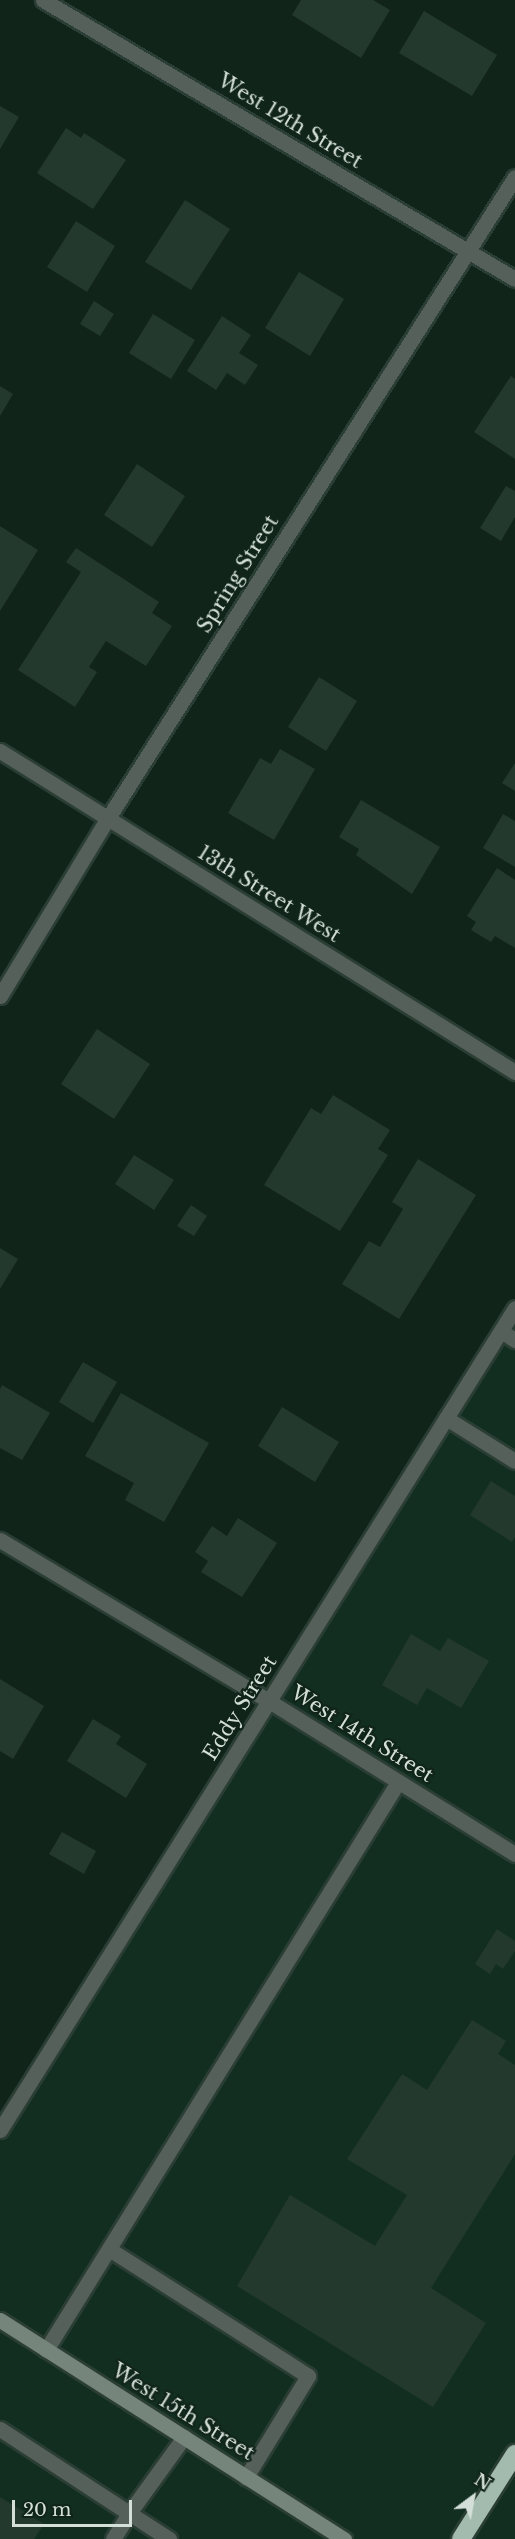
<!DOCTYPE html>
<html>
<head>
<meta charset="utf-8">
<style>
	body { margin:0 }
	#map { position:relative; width:515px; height:2539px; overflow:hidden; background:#10241a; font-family:"Libre Baskerville",serif }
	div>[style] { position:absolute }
	.built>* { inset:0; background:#122e21 }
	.building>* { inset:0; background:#24392e }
	.roads { filter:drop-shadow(2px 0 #2b3e35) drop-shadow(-2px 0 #2b3e35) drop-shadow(0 2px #2b3e35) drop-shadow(0 -2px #2b3e35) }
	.lane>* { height:15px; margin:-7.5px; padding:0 7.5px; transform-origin:7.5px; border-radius:7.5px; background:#56605a }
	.street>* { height:15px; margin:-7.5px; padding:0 7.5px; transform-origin:7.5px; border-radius:7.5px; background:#56605a }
	.secondary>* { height:15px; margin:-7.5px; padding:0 7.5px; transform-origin:7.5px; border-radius:7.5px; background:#75857c }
	.highway>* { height:18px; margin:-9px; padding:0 9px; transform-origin:9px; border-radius:9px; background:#a3bbae }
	span { translate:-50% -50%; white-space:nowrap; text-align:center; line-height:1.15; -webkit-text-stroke:4.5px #10241a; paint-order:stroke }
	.street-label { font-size:20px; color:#d3dfd8 }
	.north { position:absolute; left:443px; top:2467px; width:60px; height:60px; -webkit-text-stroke:4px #10241a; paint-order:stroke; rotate:32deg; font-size:16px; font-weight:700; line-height:24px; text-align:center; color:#d3dfd8 }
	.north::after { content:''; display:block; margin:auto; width:21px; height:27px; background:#d3dfd8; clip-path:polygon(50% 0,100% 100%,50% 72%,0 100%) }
	.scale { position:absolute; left:12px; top:2500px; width:120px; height:27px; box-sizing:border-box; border:3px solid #d3dfd8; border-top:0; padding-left:8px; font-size:18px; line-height:21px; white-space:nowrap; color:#d3dfd8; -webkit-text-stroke:4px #10241a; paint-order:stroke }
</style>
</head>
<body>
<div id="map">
	<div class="built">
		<i style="clip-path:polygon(515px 1308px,515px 2539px,0 2539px,0 2130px)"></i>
	</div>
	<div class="building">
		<i style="clip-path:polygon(301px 0,373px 0,390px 10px,361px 58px,292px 15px)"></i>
		<i style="clip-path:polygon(424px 11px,497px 55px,472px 96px,399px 53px)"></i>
		<i style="clip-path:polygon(0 106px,19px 117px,0 149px)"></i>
		<i style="clip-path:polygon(66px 128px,81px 138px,84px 133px,126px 160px,93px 209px,37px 173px)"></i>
		<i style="clip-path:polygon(185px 200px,230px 229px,191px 290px,145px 262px)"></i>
		<i style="clip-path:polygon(76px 221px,115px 246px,87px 292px,47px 267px)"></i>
		<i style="clip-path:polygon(299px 272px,344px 299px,310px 356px,265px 328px)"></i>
		<i style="clip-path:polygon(94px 301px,114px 314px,100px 336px,80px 324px)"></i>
		<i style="clip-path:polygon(153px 314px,195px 340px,171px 379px,129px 353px)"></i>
		<i style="clip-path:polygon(222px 316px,251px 335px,239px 353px,258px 365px,245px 385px,227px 373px,216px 390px,187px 371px)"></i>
		<i style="clip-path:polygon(511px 376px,515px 379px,515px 459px,474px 432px)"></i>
		<i style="clip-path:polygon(0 386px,13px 394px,0 416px)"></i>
		<i style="clip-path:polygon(137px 464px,185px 496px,152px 547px,104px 515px)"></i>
		<i style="clip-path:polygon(506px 486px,515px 491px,515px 517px,501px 541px,480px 528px)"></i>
		<i style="clip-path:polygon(0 526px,38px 550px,0 611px)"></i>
		<i style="clip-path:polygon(76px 548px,159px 602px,152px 613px,172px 626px,146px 666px,106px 641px,89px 667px,97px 672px,75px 707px,18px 670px,81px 572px,66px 562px)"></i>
		<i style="clip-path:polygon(319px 677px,357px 701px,326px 751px,288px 727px)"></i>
		<i style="clip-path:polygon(280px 749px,315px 769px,274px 840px,228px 813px,260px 758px,271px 764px)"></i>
		<i style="clip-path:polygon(515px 763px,515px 791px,502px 783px)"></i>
		<i style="clip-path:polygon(361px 800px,440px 847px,412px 894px,356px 855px,359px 849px,339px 837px)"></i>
		<i style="clip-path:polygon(503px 814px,515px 821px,515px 867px,483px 848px)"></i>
		<i style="clip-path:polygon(497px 868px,515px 880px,515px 948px,495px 936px,491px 942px,471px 930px,476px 922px,467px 916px)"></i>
		<i style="clip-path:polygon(97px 1029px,150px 1064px,114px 1119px,61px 1084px)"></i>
		<i style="clip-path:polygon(333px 1095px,390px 1130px,378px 1149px,388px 1155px,340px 1231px,264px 1185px,311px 1108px,321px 1114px)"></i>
		<i style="clip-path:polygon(134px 1155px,174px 1180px,154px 1210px,115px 1184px)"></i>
		<i style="clip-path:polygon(418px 1159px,476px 1195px,399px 1319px,342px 1284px,369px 1241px,380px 1247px,403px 1209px,392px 1202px)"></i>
		<i style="clip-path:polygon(191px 1205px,207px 1216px,194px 1236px,177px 1226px)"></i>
		<i style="clip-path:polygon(0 1248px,18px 1259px,0 1289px)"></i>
		<i style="clip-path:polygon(83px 1362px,117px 1382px,93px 1423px,59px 1402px)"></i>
		<i style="clip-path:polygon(2px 1385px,50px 1413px,22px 1460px,0 1448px,0 1389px)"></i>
		<i style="clip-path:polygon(121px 1393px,209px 1443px,164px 1522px,125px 1500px,134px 1483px,85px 1456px)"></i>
		<i style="clip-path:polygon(282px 1407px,339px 1442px,315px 1482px,258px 1446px)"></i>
		<i style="clip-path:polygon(491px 1481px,515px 1496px,515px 1537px,512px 1542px,470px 1515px)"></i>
		<i style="clip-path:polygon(238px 1518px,277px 1543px,242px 1597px,201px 1572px,208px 1561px,195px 1552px,212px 1526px,227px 1536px)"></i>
		<i style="clip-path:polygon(411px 1634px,440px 1651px,448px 1638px,489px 1661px,461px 1708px,427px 1688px,417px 1705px,382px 1685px)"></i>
		<i style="clip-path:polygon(0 1679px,44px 1706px,13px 1759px,0 1751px)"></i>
		<i style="clip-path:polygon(93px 1719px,121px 1736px,116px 1744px,147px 1764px,126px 1798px,67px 1761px)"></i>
		<i style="clip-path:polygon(62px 1832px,96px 1851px,84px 1874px,49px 1854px)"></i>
		<i style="clip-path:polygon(497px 1929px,515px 1941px,515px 1951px,503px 1969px,496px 1964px,490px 1974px,475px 1964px)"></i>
		<i style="clip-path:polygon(472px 2020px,506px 2041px,498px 2054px,515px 2065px,515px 2154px,431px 2288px,486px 2323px,433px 2407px,237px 2286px,290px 2195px,375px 2246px,407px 2195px,347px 2159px,402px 2074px,427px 2090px)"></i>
		<i style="clip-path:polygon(0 2497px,44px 2524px,34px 2539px,0 2539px)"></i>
	</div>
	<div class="roads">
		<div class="lane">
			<i style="left:501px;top:1331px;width:17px;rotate:33deg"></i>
			<i style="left:446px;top:1418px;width:81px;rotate:31.9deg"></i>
			<i style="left:109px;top:2249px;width:236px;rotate:32.5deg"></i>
			<i style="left:308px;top:2376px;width:119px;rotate:121.5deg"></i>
			<i style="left:46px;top:2350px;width:668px;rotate:-58.21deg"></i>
			<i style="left:0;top:2429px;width:154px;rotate:33.1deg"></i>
			<i style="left:129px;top:2513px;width:94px;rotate:-54.1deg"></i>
			<i style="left:113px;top:2539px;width:31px;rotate:-58deg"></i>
			<i style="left:129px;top:2513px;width:48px;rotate:33deg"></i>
		</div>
		<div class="street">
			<i style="left:43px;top:0;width:548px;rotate:30.59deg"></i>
			<i style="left:0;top:751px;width:607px;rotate:31.94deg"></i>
			<i style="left:0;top:996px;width:208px;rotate:-58.8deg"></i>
			<i style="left:108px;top:818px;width:759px;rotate:-57.59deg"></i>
			<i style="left:0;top:1540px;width:313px;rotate:30.9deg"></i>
			<i style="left:269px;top:1701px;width:290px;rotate:31.9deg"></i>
			<i style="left:0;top:2130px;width:970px;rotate:-57.93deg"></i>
		</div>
		<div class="secondary">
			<i style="left:0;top:2320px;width:408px;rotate:32.5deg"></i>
		</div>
		<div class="highway">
			<i style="left:461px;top:2539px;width:101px;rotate:-57.6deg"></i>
		</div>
	</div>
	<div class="street-label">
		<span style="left:290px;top:121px;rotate:31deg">West 12th Street</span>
		<span style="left:238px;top:574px;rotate:-58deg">Spring Street</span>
		<span style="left:269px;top:894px;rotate:32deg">13th Street West</span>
		<span style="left:240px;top:1708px;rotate:-58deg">Eddy Street</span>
		<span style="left:362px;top:1734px;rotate:32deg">West 14th Street</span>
		<span style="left:183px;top:2412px;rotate:32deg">West 15th Street</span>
	</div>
	<div class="north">N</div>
	<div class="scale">20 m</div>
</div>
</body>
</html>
